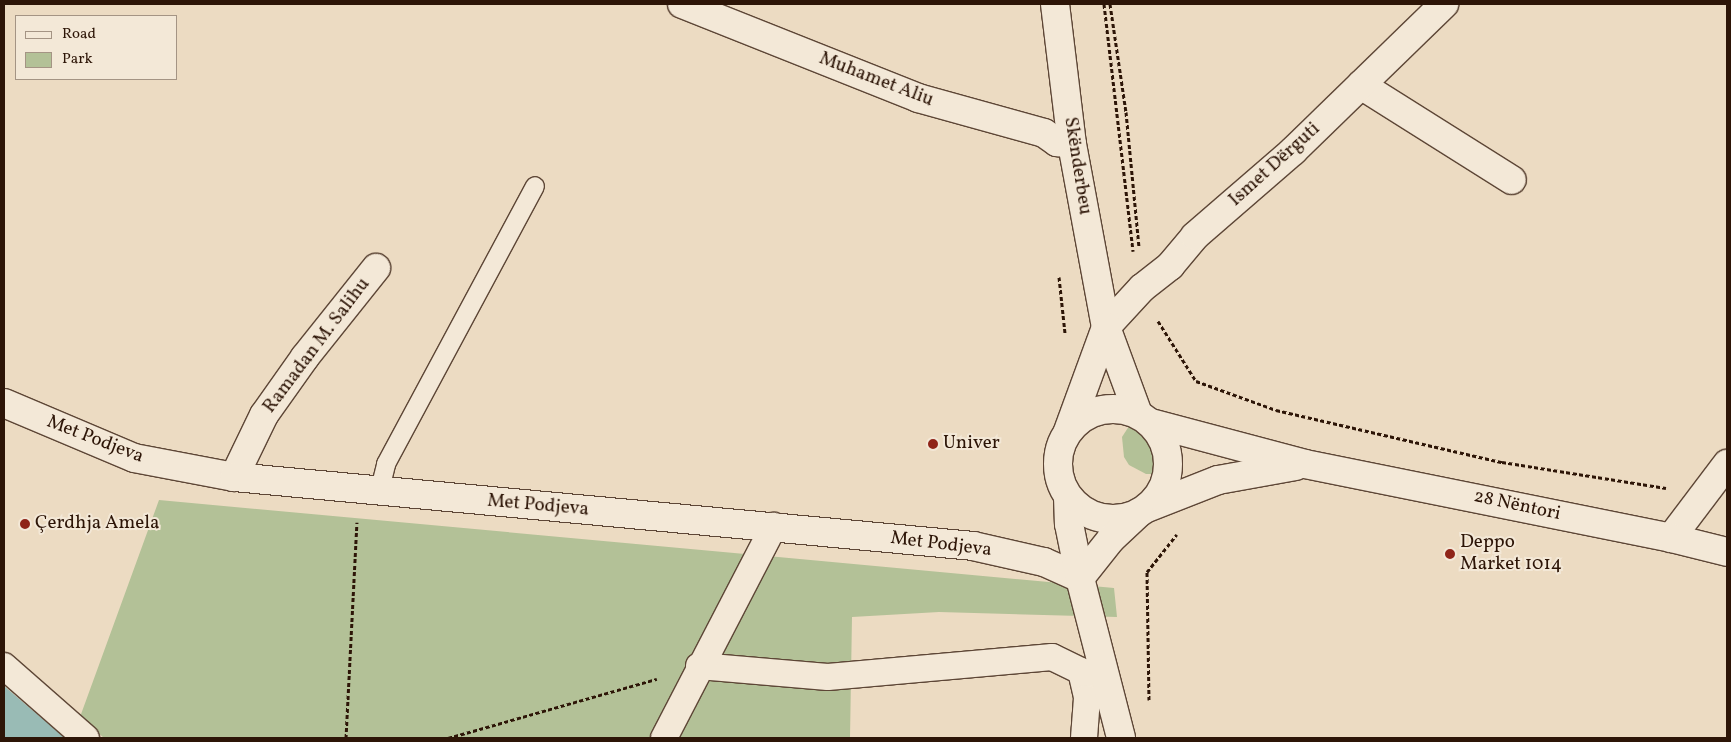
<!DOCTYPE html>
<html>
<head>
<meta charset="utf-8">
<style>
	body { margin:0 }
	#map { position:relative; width:1731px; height:742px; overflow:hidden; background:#ecdbc2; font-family:Vollkorn,serif }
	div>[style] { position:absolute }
	.green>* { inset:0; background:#b3c197 }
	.water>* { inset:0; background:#99bbb5 }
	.path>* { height:3px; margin-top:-1.5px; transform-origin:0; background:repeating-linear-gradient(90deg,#2d1507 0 4px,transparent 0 6.5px) }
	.roads { filter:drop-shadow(1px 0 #5d4636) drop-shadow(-1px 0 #5d4636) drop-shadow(0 1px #5d4636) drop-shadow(0 -1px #5d4636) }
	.service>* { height:18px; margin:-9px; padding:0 9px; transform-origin:9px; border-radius:9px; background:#f3e8d7 }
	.pedestrian>* { height:26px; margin:-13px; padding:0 13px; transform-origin:13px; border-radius:13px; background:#f3e8d7 }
	.minor>* { height:28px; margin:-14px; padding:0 14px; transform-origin:14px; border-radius:14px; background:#f3e8d7 }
	.secondary>* { height:28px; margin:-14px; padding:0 14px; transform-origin:14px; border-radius:14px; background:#f3e8d7 }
	.secondary>.ring { margin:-14px; padding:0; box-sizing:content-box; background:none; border:28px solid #f3e8d7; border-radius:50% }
	.dots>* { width:14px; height:14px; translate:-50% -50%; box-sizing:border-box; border:2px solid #f3e8d7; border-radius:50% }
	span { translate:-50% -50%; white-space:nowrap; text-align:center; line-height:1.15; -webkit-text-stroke:4px #f3e8d7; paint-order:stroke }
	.street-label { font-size:19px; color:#2d1507 }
	.poi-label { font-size:19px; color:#2d1507 }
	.left { translate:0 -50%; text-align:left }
	.frame { position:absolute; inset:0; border:5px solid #2d1507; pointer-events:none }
	.legend { position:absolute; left:15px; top:15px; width:162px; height:65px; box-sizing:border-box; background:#f3e8d7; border:1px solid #a49484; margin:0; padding:6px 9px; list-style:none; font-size:15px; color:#2d1507 }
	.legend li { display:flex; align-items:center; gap:10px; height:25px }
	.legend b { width:25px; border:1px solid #a49484 }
</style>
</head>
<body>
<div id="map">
	<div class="green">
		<i style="clip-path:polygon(1133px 420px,1181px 438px,1181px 447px,1173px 465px,1156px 474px,1146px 474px,1129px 465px,1124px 457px,1122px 437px)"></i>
		<i style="clip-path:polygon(159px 500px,1114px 588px,1117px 617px,939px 612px,852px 617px,850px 738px,104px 738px,80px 717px)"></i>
	</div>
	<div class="water">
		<i style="clip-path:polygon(4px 685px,4px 686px,65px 738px,4px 738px)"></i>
	</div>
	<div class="path">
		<i style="left:1104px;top:4px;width:249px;rotate:83.3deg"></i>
		<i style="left:1110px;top:4px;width:109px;rotate:81.6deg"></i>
		<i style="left:1126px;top:112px;width:135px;rotate:84.5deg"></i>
		<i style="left:1059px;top:277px;width:56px;rotate:83.9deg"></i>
		<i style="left:1158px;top:321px;width:71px;rotate:57.7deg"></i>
		<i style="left:1196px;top:381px;width:85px;rotate:19.9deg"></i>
		<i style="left:1276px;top:410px;width:232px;rotate:13deg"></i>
		<i style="left:1502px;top:462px;width:166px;rotate:9deg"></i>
		<i style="left:1149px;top:700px;width:128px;rotate:-90.9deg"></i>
		<i style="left:1147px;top:572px;width:48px;rotate:-51.7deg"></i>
		<i style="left:346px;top:738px;width:216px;rotate:-87.1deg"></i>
		<i style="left:448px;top:738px;width:217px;rotate:-15.8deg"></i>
	</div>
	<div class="roads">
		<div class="service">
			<i style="left:379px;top:493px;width:30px;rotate:-76deg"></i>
			<i style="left:386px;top:464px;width:315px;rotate:-61.8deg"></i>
		</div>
		<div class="pedestrian">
			<i style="left:4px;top:666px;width:109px;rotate:41.3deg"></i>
			<i style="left:699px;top:666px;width:129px;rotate:4.9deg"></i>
			<i style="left:828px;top:677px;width:225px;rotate:-5.1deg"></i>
			<i style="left:1052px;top:657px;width:32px;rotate:26deg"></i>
			<i style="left:1081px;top:671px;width:28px;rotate:77deg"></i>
			<i style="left:1087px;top:698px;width:40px;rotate:94.3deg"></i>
			<i style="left:664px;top:738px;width:239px;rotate:-62.6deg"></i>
		</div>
		<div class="minor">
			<i style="left:682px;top:4px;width:254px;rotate:21.7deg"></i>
			<i style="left:918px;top:98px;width:131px;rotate:15.5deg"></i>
			<i style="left:1044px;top:133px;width:16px;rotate:35deg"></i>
			<i style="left:1057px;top:142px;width:15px;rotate:8deg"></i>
			<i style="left:1361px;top:85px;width:178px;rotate:32.2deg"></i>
			<i style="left:1106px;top:327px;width:53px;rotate:-47.3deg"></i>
			<i style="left:1142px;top:288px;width:36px;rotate:-38deg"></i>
			<i style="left:1170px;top:266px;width:39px;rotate:-50deg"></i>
			<i style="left:1195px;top:236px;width:130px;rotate:-40.9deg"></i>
			<i style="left:1293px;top:151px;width:211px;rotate:-44.2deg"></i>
			<i style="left:234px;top:477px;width:69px;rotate:-64.2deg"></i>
			<i style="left:264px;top:415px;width:71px;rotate:-54.7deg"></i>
			<i style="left:305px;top:357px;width:114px;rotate:-51.4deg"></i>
			<i style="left:1671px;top:538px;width:93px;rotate:-52.9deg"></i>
		</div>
		<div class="secondary">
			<i style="left:1055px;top:4px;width:141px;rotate:83.1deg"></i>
			<i style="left:1072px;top:144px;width:186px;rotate:79.5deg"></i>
			<i style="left:1106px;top:327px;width:93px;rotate:69.8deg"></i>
			<i style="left:4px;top:403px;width:141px;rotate:22.9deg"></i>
			<i style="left:134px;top:458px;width:102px;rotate:10.8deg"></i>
			<i style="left:234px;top:477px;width:742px;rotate:5.33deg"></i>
			<i style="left:973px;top:546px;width:73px;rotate:12.7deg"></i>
			<i style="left:1044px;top:562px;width:39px;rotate:24deg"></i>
			<i class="ring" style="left:1058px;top:409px;width:82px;height:82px"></i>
			<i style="left:1151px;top:423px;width:159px;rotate:14.9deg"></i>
			<i style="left:1305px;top:464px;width:373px;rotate:11.4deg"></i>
			<i style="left:1671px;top:538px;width:58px;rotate:14deg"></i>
			<i style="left:1068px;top:431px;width:111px;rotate:-69.9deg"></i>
			<i style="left:1068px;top:497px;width:27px;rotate:88deg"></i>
			<i style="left:1069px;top:524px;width:55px;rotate:78.5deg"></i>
			<i style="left:1080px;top:578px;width:165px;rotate:75.6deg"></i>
			<i style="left:1147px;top:508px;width:76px;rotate:-21.5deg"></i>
			<i style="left:1218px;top:480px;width:79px;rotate:-10.2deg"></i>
			<i style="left:1080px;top:578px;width:50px;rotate:-51.5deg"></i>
			<i style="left:1111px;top:539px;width:38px;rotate:-43deg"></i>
		</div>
	</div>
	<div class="dots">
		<i style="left:933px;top:444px;background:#8f2418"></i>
		<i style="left:25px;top:524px;background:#8f2418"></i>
		<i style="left:1450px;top:554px;background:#8f2418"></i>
	</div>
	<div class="street-label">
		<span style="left:876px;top:80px;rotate:21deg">Muhamet Aliu</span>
		<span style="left:1275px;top:165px;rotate:-42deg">Ismet Dërguti</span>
		<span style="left:1077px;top:166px;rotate:81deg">Skënderbeu</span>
		<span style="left:317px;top:346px;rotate:-53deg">Ramadan M. Salihu</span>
		<span style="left:95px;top:440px;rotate:21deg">Met Podjeva</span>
		<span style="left:538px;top:506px;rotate:5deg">Met Podjeva</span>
		<span style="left:1517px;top:506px;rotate:12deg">28 Nëntori</span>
		<span style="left:941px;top:545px;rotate:7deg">Met Podjeva</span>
	</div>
	<div class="poi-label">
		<span class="left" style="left:943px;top:444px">Univer</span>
		<span class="left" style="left:35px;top:524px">Çerdhja Amela</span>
		<span class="left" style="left:1460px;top:554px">Deppo<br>Market 1014</span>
	</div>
	<div class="frame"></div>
	<ul class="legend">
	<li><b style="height:6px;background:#f3e8d7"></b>Road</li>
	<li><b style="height:14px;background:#b3c197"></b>Park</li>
	</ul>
</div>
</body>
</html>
